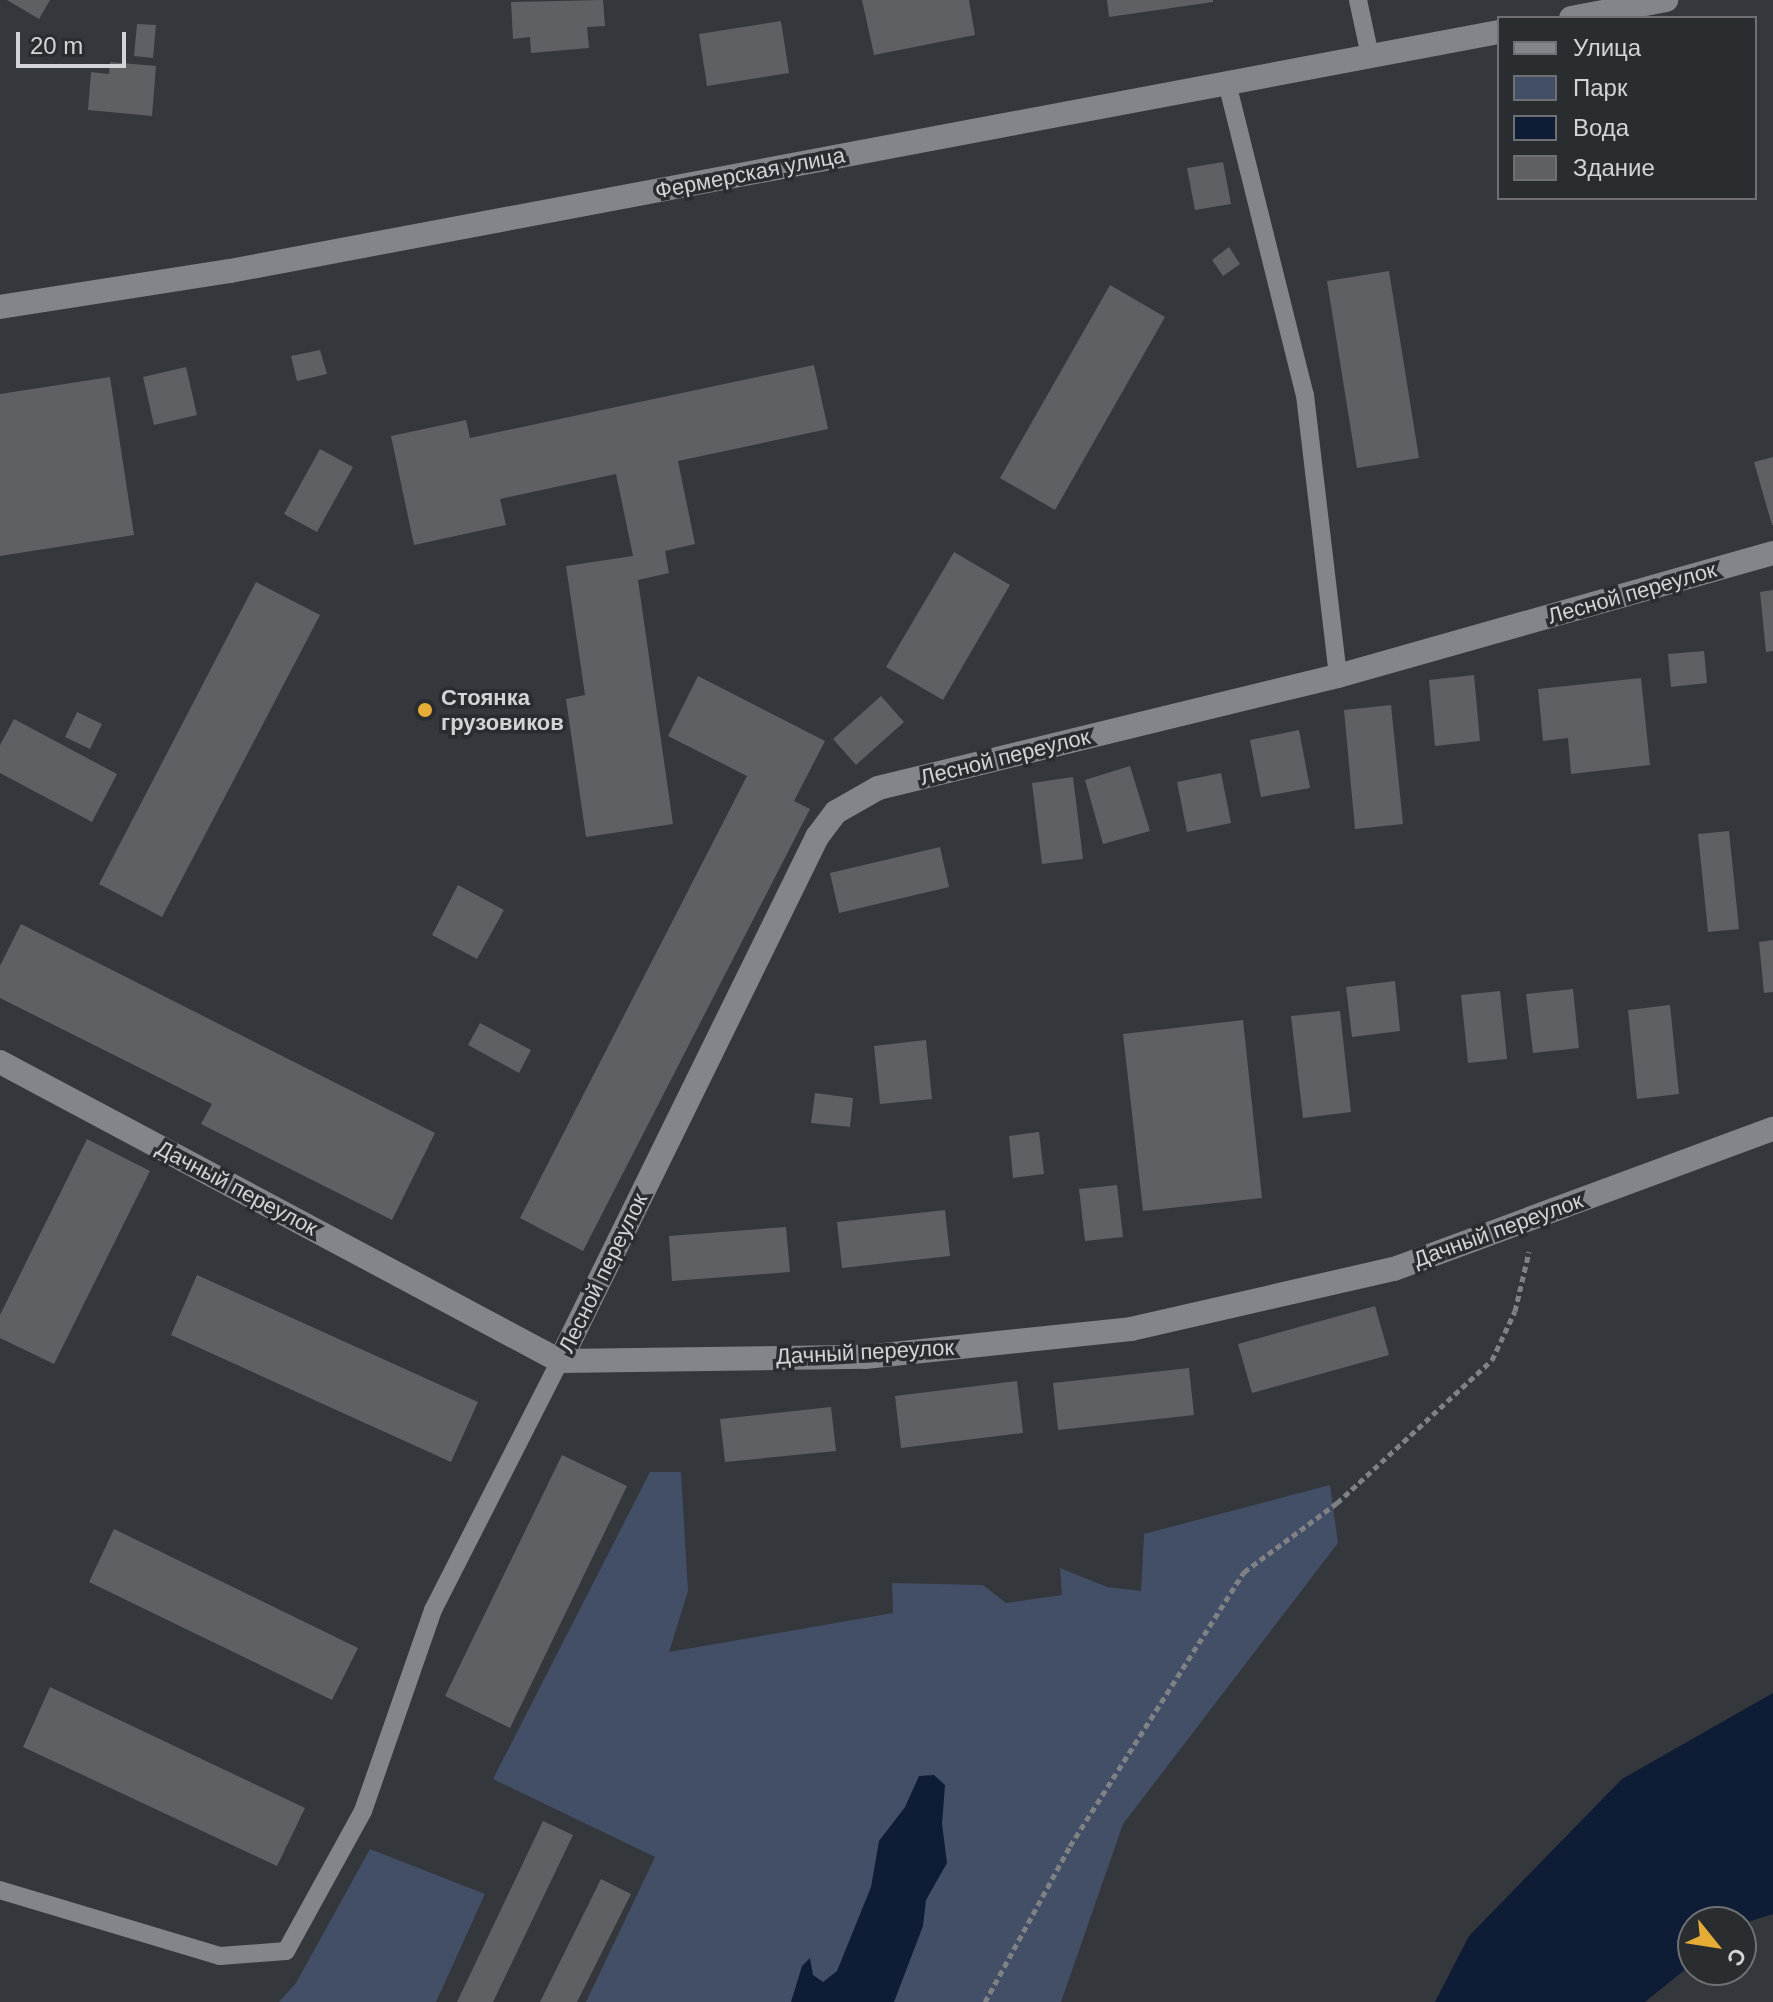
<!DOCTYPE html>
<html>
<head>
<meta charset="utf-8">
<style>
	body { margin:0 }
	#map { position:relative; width:1773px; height:2002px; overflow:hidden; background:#34373b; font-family:Arial,sans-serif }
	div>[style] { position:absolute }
	.green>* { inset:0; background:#434f66 }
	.water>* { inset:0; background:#0e1c36 }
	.building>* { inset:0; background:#5e6064 }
	.path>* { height:5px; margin-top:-2.5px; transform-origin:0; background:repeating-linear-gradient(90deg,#7f8185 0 6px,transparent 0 10px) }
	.lane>* { height:18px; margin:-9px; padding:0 9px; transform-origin:9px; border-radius:9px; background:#828589 }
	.street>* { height:24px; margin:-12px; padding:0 12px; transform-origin:12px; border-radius:12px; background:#828589 }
	.dots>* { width:22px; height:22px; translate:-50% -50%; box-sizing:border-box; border:4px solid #2a2d30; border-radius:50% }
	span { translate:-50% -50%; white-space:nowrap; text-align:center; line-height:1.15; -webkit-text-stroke:7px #2a2d30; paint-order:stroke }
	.street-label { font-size:22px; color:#d3d4d7 }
	.poi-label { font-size:22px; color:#d3d4d7; font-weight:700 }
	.left { translate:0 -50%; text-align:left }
	.legend { position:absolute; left:1497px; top:16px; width:260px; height:184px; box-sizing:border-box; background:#2a2d30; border:2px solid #6e7073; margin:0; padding:10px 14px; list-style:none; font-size:24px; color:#d3d4d7 }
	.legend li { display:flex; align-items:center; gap:16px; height:40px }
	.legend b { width:40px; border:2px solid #6e7073 }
	.north { position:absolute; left:1677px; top:1906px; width:80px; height:80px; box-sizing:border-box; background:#2a2d30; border:2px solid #6e7073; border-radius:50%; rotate:120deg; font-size:22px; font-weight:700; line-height:32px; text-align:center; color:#d3d4d7 }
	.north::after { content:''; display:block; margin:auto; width:28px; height:36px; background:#e5ad35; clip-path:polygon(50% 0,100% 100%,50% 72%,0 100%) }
	.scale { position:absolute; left:16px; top:32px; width:110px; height:36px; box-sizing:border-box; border:4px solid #d3d4d7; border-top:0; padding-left:10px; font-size:24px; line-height:28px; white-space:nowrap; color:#d3d4d7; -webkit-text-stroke:6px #2a2d30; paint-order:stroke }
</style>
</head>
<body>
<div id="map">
	<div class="green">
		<i style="clip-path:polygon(650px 1472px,681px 1472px,688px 1591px,669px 1652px,893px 1613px,892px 1583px,983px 1585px,1006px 1603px,1062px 1595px,1060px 1568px,1107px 1587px,1141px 1591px,1144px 1534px,1330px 1485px,1338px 1543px,1123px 1824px,1061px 2002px,586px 2002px,655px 1857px,493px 1779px)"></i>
		<i style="clip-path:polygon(370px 1849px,485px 1894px,436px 2002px,279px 2002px,296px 1983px)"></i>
	</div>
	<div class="water">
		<i style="clip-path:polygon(1773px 1693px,1773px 1914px,1741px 1924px,1693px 1922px,1693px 1963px,1645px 2002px,1435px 2002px,1469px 1936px,1622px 1779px)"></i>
		<i style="clip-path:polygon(934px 1775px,945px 1785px,942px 1824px,947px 1863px,926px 1900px,923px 1926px,894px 2002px,791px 2002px,802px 1966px,810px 1958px,813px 1975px,823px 1982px,837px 1971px,871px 1887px,879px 1841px,905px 1807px,919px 1776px)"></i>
	</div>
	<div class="building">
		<i style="clip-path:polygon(7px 0,50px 0,39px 19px)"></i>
		<i style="clip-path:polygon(603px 0,605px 26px,587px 27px,589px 48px,531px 53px,530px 37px,513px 39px,511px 2px)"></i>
		<i style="clip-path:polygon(862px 0,969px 0,975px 35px,874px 55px)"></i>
		<i style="clip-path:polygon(1107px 0,1213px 0,1213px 2px,1109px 17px)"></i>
		<i style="clip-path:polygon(781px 21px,789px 73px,707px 86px,699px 34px)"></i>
		<i style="clip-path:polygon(137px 24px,156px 25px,153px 58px,134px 56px)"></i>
		<i style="clip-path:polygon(110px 62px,156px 66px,152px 116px,88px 110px,91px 72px,109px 74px)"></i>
		<i style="clip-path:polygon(1223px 162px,1231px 204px,1195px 210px,1187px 168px)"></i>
		<i style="clip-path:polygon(1229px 247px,1240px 264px,1223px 276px,1212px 260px)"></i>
		<i style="clip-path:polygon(1389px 271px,1419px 458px,1357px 468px,1327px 281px)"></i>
		<i style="clip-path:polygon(1110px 285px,1165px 317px,1055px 510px,1000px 478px)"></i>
		<i style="clip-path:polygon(320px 350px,327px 374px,297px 381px,291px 356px)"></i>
		<i style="clip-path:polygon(814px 365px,828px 429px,678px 461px,695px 544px,665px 551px,669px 573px,638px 580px,673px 824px,586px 837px,566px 699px,585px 695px,566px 566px,633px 556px,616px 474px,500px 499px,506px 525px,414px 545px,391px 436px,466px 420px,470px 438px)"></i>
		<i style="clip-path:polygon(186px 367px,197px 415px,154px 425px,143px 377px)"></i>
		<i style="clip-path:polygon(110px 377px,134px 535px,0 556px,0 394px)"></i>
		<i style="clip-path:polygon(320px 449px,353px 467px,317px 532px,284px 514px)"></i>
		<i style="clip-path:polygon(1773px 457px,1773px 525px,1772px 525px,1754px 462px)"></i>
		<i style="clip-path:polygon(954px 552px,1010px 585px,943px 700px,886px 667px)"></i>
		<i style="clip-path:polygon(256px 582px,320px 615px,162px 917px,99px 884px)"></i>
		<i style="clip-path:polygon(1773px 590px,1773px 651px,1766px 652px,1760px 592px)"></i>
		<i style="clip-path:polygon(1704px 651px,1707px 683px,1671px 687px,1668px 654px)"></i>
		<i style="clip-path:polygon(1474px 675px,1480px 741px,1435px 746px,1429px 680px)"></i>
		<i style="clip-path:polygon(698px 676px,825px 741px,794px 801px,810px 809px,583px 1251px,520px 1218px,747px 776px,668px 736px)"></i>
		<i style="clip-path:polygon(1641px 678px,1650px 765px,1571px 774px,1568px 738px,1543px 741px,1538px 689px)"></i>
		<i style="clip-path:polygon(881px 696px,904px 722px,856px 765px,833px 739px)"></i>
		<i style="clip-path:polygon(1391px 705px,1403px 824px,1355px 829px,1344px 710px)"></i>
		<i style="clip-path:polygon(77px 712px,102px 724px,90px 749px,65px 737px)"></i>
		<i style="clip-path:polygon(14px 719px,117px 774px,92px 822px,0 773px,0 745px)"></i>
		<i style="clip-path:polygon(1299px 730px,1310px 788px,1261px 797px,1250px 740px)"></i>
		<i style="clip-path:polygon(1130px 766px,1150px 831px,1103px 844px,1085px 780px)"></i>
		<i style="clip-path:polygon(1221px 773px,1231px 823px,1187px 832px,1177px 782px)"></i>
		<i style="clip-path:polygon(1073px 777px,1083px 859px,1042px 864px,1032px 783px)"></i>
		<i style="clip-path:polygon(1729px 831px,1739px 929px,1708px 932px,1698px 834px)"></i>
		<i style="clip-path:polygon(940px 847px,949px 887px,839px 913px,830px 873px)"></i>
		<i style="clip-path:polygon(458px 885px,504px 910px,477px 959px,432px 935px)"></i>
		<i style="clip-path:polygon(21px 924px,435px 1133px,392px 1220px,201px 1124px,212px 1104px,0 998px,0 966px)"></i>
		<i style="clip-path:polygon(1773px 940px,1773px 992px,1764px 993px,1759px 942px)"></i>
		<i style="clip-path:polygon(1395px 981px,1400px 1031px,1352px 1037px,1346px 987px)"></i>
		<i style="clip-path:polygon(1573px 989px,1579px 1048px,1533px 1053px,1526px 994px)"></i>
		<i style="clip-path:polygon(1500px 991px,1507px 1059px,1468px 1063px,1461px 995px)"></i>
		<i style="clip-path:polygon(1670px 1005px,1679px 1094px,1637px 1099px,1628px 1010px)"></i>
		<i style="clip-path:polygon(1340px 1011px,1351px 1112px,1303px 1118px,1291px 1016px)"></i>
		<i style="clip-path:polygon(1243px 1020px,1262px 1198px,1143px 1211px,1123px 1034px)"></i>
		<i style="clip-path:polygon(480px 1023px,531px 1050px,519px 1073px,468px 1045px)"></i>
		<i style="clip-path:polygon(926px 1040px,932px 1099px,880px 1104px,874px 1046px)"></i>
		<i style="clip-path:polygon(815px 1093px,853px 1098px,850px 1127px,811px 1123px)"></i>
		<i style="clip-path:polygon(1039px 1132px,1044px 1174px,1013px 1178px,1009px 1136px)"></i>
		<i style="clip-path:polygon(87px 1139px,150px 1171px,54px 1364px,0 1338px,0 1315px)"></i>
		<i style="clip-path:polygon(1117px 1185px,1123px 1237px,1085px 1241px,1079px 1189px)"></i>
		<i style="clip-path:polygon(945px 1210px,950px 1256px,842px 1268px,837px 1222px)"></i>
		<i style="clip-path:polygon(786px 1227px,790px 1272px,672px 1281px,669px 1236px)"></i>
		<i style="clip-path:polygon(197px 1275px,478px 1402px,451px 1462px,171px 1335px)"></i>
		<i style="clip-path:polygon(1375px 1306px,1389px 1355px,1252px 1393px,1238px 1344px)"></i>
		<i style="clip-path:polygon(1189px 1368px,1194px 1415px,1058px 1430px,1053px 1383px)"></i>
		<i style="clip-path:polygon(1017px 1381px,1023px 1433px,901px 1448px,895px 1396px)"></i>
		<i style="clip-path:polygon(831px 1407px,836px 1451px,725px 1462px,720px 1419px)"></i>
		<i style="clip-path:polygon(562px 1455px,627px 1486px,510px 1728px,445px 1696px)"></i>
		<i style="clip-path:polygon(114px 1529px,358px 1648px,332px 1700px,89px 1582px)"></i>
		<i style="clip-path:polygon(50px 1687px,305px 1808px,277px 1866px,23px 1747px)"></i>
		<i style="clip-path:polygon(543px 1821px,573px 1835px,493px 2002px,457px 2002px)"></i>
		<i style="clip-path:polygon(601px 1879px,631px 1894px,577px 2002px,540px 2002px)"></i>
	</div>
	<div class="path">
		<i style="left:985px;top:2002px;width:178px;rotate:-61.4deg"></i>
		<i style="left:1070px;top:1846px;width:325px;rotate:-57.6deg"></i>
		<i style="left:1244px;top:1572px;width:116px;rotate:-36.6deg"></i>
		<i style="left:1337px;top:1503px;width:211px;rotate:-42.7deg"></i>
		<i style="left:1492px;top:1360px;width:54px;rotate:-64.9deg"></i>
		<i style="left:1515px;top:1311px;width:61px;rotate:-76.7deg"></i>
	</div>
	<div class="lane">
		<i style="left:1358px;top:0;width:57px;rotate:77.9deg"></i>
		<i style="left:1227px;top:83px;width:322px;rotate:76deg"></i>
		<i style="left:1305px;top:395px;width:283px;rotate:83.3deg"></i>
		<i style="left:0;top:1890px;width:230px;rotate:16.7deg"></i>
		<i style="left:220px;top:1956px;width:66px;rotate:-4.3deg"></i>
		<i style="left:286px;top:1951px;width:160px;rotate:-61.2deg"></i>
		<i style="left:363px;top:1811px;width:213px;rotate:-70.8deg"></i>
		<i style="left:433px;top:1610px;width:280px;rotate:-63deg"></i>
	</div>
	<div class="street">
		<i style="left:1571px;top:18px;width:97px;rotate:-10.7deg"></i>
		<i style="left:0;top:307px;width:233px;rotate:-8.9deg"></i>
		<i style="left:230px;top:271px;width:1291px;rotate:-10.67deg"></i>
		<i style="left:0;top:1062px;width:635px;rotate:28.1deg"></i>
		<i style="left:560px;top:1361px;width:305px;rotate:-0.8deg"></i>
		<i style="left:865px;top:1357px;width:267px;rotate:-6deg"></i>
		<i style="left:1131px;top:1329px;width:270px;rotate:-12.9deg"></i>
		<i style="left:1394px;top:1269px;width:404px;rotate:-20.3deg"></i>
		<i style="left:560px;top:1361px;width:584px;rotate:-63.87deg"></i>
		<i style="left:817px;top:837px;width:31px;rotate:-53deg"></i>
		<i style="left:836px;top:812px;width:48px;rotate:-29.7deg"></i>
		<i style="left:878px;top:788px;width:473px;rotate:-13.7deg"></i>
		<i style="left:1338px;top:676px;width:452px;rotate:-15.8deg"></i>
	</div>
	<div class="dots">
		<i style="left:425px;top:710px;background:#e5ad35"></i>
	</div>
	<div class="street-label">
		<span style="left:750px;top:173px;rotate:-11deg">Фермерская улица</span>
		<span style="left:1632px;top:593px;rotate:-16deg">Лесной переулок</span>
		<span style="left:1005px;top:757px;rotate:-14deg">Лесной переулок</span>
		<span style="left:237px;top:1188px;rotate:28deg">Дачный переулок</span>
		<span style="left:1498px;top:1230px;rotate:-20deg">Дачный переулок</span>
		<span style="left:603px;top:1273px;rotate:-64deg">Лесной переулок</span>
		<span style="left:865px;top:1352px;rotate:-3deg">Дачный переулок</span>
	</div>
	<div class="poi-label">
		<span class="left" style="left:441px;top:710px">Стоянка<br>грузовиков</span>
	</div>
	<ul class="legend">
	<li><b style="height:10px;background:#828589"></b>Улица</li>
	<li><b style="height:22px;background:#434f66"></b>Парк</li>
	<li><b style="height:22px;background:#0e1c36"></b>Вода</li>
	<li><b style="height:22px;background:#5e6064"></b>Здание</li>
	</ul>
	<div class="north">С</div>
	<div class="scale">20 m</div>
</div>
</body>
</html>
